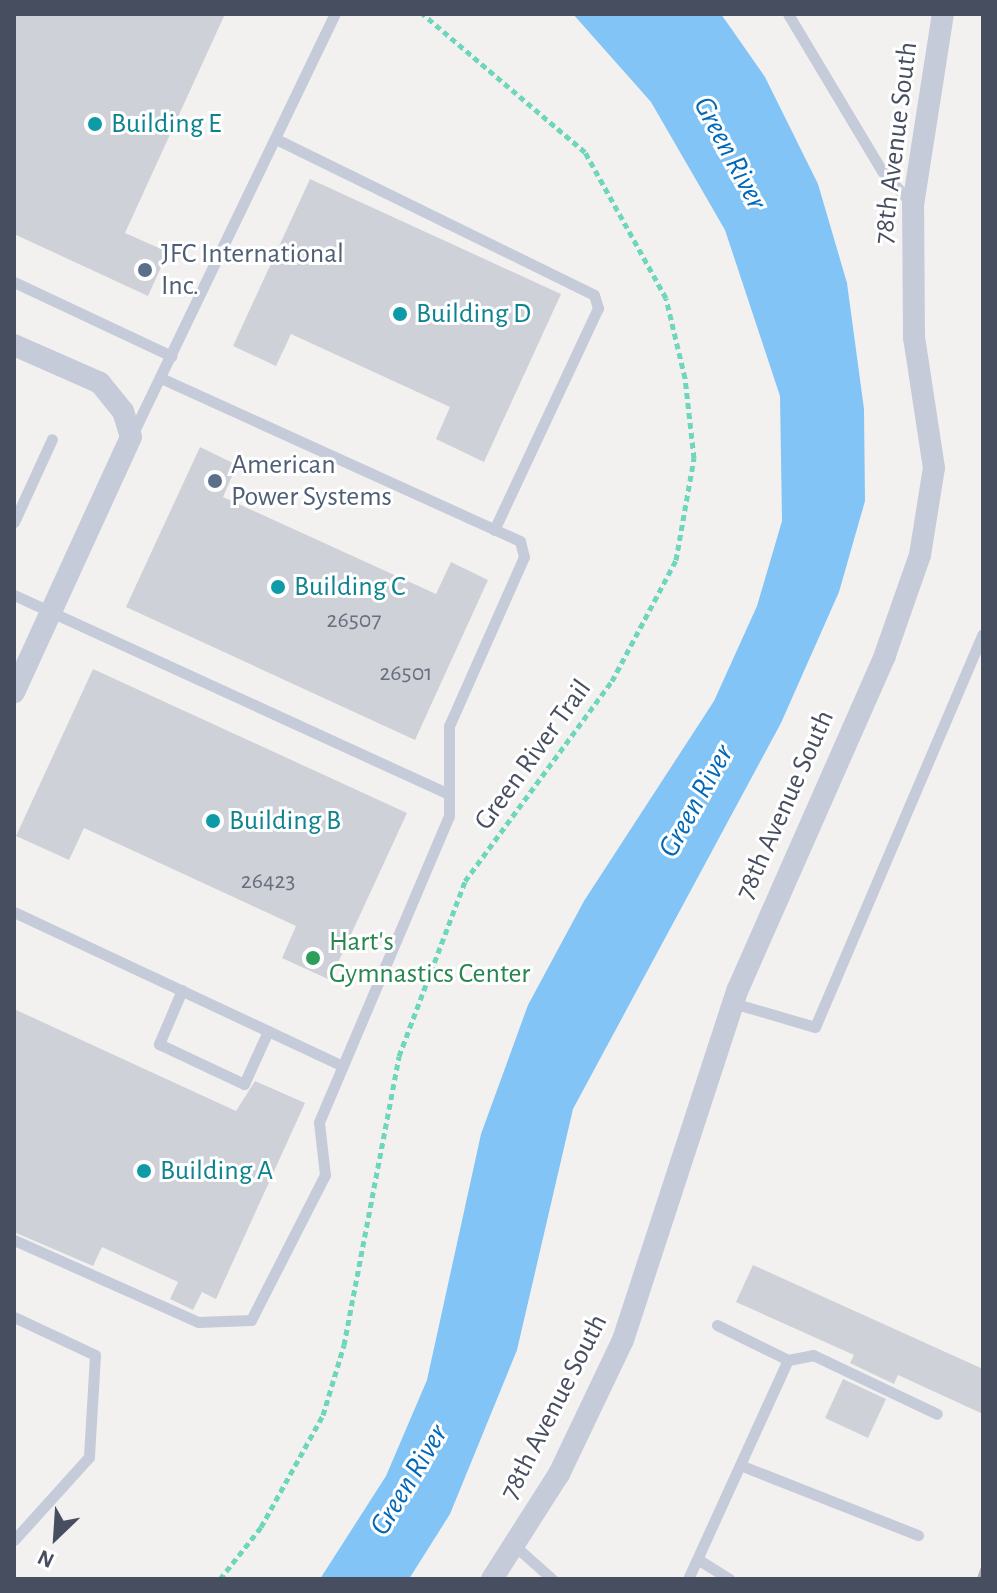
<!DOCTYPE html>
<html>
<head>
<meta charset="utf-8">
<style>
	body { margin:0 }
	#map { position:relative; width:997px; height:1593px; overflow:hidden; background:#f3f1f0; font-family:"Alegreya Sans",sans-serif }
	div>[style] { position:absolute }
	.water>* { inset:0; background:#83c4f6 }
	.building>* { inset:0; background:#cfd1d8 }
	.path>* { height:5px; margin-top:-2.5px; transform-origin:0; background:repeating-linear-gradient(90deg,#6ed6bb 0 6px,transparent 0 10px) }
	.service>* { height:11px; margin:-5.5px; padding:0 5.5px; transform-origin:5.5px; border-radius:5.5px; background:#c5cbd9 }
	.minor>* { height:22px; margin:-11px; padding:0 11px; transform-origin:11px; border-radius:11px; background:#c5cbd9 }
	.rail>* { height:6px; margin:-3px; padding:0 3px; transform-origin:3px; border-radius:3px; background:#b2b3bb }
	.dots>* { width:22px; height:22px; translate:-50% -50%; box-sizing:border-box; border:4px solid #fff; border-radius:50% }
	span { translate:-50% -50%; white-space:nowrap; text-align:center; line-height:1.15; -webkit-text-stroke:6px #fff; paint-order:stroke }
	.number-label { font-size:24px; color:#686f7e }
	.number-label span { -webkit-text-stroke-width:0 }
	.culture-label { font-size:28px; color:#0d838f }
	.left { translate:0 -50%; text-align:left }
	.street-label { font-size:28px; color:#464e60 }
	.service-label { font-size:28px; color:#4e5e75 }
	.leisure-label { font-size:28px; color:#27864d }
	.water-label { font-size:30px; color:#0068b9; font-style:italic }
	.frame { position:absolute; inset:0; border:16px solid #464e60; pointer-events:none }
	.north { position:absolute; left:16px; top:1497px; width:80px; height:80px; -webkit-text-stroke:6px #fff; paint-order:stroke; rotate:205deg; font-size:22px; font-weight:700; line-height:32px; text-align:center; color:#464e60 }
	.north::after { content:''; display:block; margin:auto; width:28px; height:36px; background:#464e60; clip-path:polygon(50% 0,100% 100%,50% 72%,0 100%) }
</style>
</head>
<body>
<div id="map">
	<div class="water">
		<i style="clip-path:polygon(573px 14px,721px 14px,765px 77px,818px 184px,847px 283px,864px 409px,865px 501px,839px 592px,781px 723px,573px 1109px,517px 1350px,450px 1514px,409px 1579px,320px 1579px,386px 1476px,427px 1380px,481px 1134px,528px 1005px,584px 901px,714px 701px,757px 606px,782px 521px,780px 396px,725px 230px,651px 102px)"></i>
	</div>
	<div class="building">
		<i style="clip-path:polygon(14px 14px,225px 14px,125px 233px,168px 252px,148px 296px,14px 234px)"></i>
		<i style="clip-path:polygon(310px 179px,561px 294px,484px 462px,436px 439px,450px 407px,291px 334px,276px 366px,233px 346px)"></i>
		<i style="clip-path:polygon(200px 447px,237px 465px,223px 497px,436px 594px,451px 562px,488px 580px,415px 740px,126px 607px)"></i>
		<i style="clip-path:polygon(93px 669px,407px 813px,330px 980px,282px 958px,296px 926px,84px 828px,69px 860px,16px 836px)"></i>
		<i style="clip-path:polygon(14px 1009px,236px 1111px,255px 1081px,305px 1103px,216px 1299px,202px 1292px,193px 1310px,170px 1299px,178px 1282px,102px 1247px,93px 1266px,14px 1232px)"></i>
		<i style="clip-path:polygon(753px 1265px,983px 1369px,983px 1414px,898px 1375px,894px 1384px,850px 1363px,854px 1355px,736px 1302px)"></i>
		<i style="clip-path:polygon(843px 1379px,886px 1399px,868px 1438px,825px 1418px)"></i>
	</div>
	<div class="path">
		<i style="left:220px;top:1579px;width:66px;rotate:-51.7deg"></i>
		<i style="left:261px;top:1527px;width:128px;rotate:-61deg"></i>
		<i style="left:323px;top:1415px;width:73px;rotate:-73.3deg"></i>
		<i style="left:344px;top:1345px;width:294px;rotate:-79.2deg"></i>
		<i style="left:399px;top:1056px;width:187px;rotate:-69.3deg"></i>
		<i style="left:465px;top:881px;width:248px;rotate:-53.7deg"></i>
		<i style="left:612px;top:681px;width:137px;rotate:-62.1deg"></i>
		<i style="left:676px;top:560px;width:104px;rotate:-80deg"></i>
		<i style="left:694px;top:458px;width:81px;rotate:-96.4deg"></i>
		<i style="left:685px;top:378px;width:82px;rotate:-103.4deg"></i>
		<i style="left:666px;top:298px;width:167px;rotate:-119deg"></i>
		<i style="left:585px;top:152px;width:213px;rotate:-139.6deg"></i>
	</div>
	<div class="service">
		<i style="left:788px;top:14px;width:183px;rotate:59.1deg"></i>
		<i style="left:882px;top:171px;width:46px;rotate:47.6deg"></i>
		<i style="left:276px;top:139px;width:354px;rotate:26.1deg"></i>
		<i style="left:594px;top:295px;width:14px;rotate:73deg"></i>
		<i style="left:598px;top:308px;width:245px;rotate:115.1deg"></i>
		<i style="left:14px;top:282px;width:174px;rotate:25.2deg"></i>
		<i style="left:133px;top:433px;width:465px;rotate:-64.3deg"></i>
		<i style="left:14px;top:522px;width:91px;rotate:-65.4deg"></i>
		<i style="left:14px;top:595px;width:477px;rotate:24.6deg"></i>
		<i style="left:14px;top:912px;width:358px;rotate:25.1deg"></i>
		<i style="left:182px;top:990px;width:59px;rotate:113.1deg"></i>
		<i style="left:159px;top:1044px;width:94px;rotate:25.2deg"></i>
		<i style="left:244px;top:1084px;width:58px;rotate:-65.6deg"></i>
		<i style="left:733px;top:1003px;width:85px;rotate:16.3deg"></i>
		<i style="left:815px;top:1027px;width:427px;rotate:-66.9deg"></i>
		<i style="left:14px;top:1240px;width:201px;rotate:24deg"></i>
		<i style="left:198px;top:1322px;width:53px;rotate:-2.2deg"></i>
		<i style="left:251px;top:1320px;width:163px;rotate:-63deg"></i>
		<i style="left:325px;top:1175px;width:53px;rotate:-96.5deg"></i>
		<i style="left:319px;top:1122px;width:332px;rotate:-67deg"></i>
		<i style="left:449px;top:816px;width:90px;rotate:-90deg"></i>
		<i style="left:449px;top:726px;width:185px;rotate:-66.1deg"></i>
		<i style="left:524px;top:557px;width:16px;rotate:-104deg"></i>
		<i style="left:520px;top:541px;width:395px;rotate:-155.6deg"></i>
		<i style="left:14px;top:1317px;width:89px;rotate:25.1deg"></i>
		<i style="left:95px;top:1355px;width:102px;rotate:93.4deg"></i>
		<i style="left:89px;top:1457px;width:112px;rotate:132.1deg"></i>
		<i style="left:717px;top:1325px;width:79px;rotate:26.2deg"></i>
		<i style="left:788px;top:1360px;width:25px;rotate:-11deg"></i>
		<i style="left:813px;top:1355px;width:137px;rotate:25.4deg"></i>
		<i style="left:745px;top:1467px;width:186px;rotate:21.5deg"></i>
		<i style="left:515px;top:1546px;width:50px;rotate:41.7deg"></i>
		<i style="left:699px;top:1560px;width:36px;rotate:32deg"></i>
		<i style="left:688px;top:1579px;width:241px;rotate:-65.5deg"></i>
	</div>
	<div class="minor">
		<i style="left:14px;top:345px;width:94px;rotate:23.8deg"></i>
		<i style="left:100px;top:383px;width:36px;rotate:51deg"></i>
		<i style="left:123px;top:411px;width:27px;rotate:73deg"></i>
		<i style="left:131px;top:437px;width:281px;rotate:114.6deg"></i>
		<i style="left:492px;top:1579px;width:125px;rotate:-57.5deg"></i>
		<i style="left:559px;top:1474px;width:148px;rotate:-64.5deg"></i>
		<i style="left:623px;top:1340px;width:369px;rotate:-71.9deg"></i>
		<i style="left:738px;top:989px;width:365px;rotate:-66.2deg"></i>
		<i style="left:885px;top:655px;width:106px;rotate:-70.7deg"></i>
		<i style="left:920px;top:555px;width:88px;rotate:-80.9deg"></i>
		<i style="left:934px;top:468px;width:132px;rotate:-98.7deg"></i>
		<i style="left:914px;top:338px;width:133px;rotate:-90.4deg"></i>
		<i style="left:913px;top:205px;width:193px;rotate:-81.1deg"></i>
	</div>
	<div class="rail">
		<i style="left:980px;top:1579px;width:9px;rotate:-72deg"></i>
	</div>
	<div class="dots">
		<i style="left:95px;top:124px;background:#0f9aa8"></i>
		<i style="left:145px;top:270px;background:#5c6f8a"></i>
		<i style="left:400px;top:314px;background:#0f9aa8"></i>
		<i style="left:215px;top:481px;background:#5c6f8a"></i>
		<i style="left:278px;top:587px;background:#0f9aa8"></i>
		<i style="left:213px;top:821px;background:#0f9aa8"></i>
		<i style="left:313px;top:958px;background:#2e9e5b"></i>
		<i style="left:144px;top:1171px;background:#0f9aa8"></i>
	</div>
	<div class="number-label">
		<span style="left:354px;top:621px">26507</span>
		<span style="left:406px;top:674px">26501</span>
		<span style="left:268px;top:882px">26423</span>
	</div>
	<div class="culture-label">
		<span class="left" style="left:111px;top:124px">Building E</span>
		<span class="left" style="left:416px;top:314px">Building D</span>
		<span class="left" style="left:294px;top:587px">Building C</span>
		<span class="left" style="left:229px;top:821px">Building B</span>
		<span class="left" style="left:160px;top:1171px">Building A</span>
	</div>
	<div class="street-label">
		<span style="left:896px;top:143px;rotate:-83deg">78th Avenue South</span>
		<span style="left:533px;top:755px;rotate:-54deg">Green River Trail</span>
		<span style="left:785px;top:805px;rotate:-66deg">78th Avenue South</span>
		<span style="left:554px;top:1407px;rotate:-63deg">78th Avenue South</span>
	</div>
	<div class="service-label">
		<span class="left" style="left:161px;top:270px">JFC International<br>Inc.</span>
		<span class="left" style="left:231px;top:481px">American<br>Power Systems</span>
	</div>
	<div class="leisure-label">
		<span class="left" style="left:329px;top:958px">Hart's<br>Gymnastics Center</span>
	</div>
	<div class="water-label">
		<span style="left:730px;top:153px;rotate:62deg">Green River</span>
		<span style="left:696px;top:801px;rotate:-61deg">Green River</span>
		<span style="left:409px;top:1480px;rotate:-59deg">Green River</span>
	</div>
	<div class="frame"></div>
	<div class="north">N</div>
</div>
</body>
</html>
